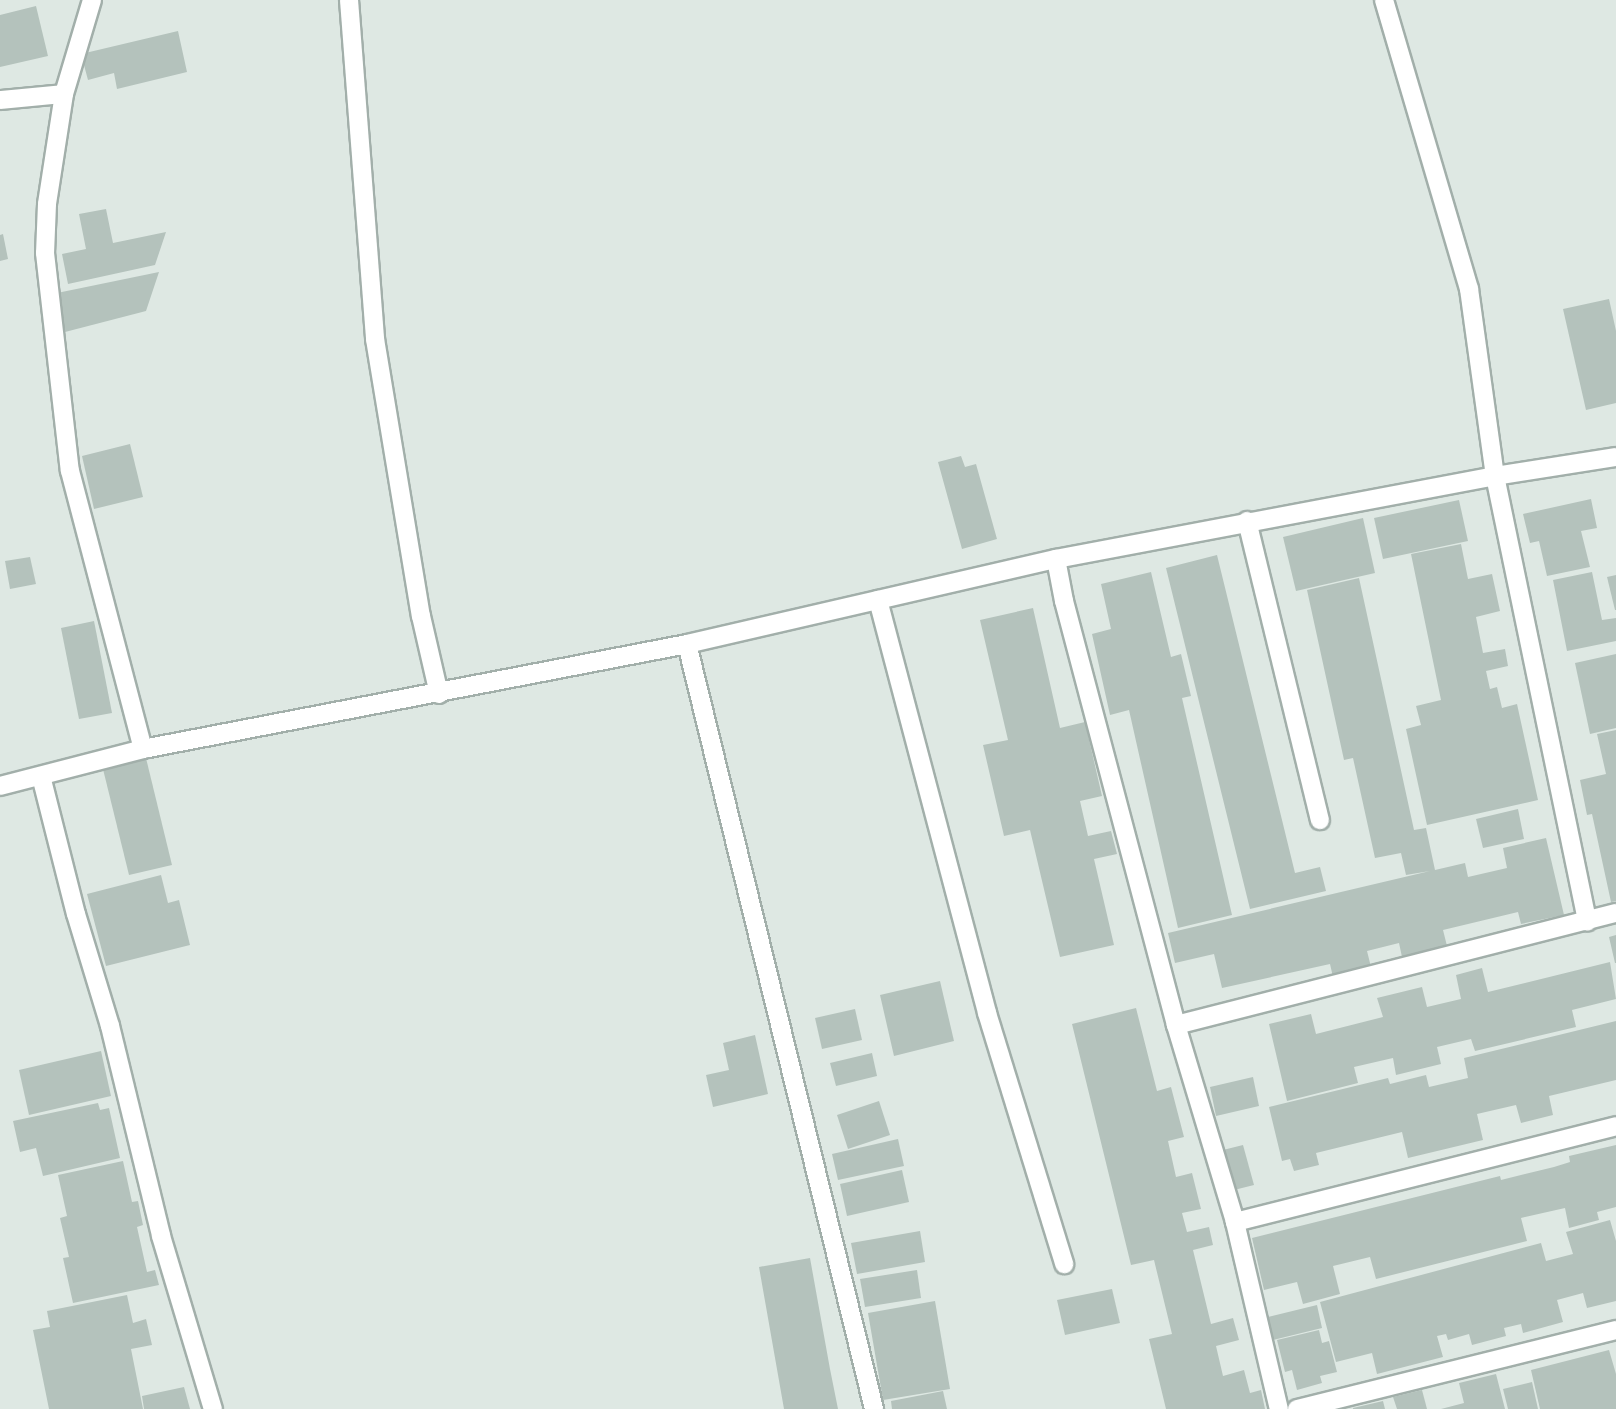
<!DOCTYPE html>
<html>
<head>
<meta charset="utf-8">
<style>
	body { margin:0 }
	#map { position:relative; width:1616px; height:1409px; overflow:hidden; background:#dee8e3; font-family:Ubuntu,sans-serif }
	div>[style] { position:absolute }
	.building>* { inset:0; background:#b4c2bc }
	.roads { filter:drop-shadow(2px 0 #a2afaa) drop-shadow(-2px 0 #a2afaa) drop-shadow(0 2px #a2afaa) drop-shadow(0 -2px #a2afaa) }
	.minor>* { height:18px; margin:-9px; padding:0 9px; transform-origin:9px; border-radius:9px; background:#fff }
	span { translate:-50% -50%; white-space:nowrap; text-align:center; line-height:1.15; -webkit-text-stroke:5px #eef5f1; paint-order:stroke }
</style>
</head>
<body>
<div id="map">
	<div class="building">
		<i style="clip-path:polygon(36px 6px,48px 56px,0 67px,0 15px)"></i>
		<i style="clip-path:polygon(178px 31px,187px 72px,117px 89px,114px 73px,88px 80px,81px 54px)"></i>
		<i style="clip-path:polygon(106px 209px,113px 243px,166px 232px,155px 265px,68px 284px,62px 254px,86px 249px,79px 214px)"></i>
		<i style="clip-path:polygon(3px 234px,8px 259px,0 261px,0 235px)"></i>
		<i style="clip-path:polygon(159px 272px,146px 311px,65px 332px,57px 293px)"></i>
		<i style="clip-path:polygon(1609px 299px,1616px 331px,1616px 403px,1586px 410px,1563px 309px)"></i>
		<i style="clip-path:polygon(130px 444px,143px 497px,94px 509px,82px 456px)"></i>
		<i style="clip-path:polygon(961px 456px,965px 467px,976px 464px,997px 539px,962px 549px,938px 462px)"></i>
		<i style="clip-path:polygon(1591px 499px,1597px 528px,1581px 531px,1590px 567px,1547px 576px,1539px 541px,1530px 543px,1523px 514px)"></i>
		<i style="clip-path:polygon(1459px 500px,1468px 541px,1383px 559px,1374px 518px)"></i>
		<i style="clip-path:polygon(1363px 518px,1375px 573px,1296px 591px,1283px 537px)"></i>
		<i style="clip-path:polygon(1461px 544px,1468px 579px,1492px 574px,1500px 611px,1476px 617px,1483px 653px,1505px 649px,1508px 666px,1486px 671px,1490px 689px,1497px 687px,1502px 708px,1517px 704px,1538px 800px,1427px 825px,1406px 729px,1421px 725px,1416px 706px,1441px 700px,1411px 554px)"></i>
		<i style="clip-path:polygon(1217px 555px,1295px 873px,1320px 867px,1326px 891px,1250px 909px,1166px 568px)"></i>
		<i style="clip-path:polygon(30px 557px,36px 584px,10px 589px,5px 561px)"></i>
		<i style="clip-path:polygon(1151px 572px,1171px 657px,1181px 654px,1191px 696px,1182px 698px,1232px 915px,1178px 928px,1129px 710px,1110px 715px,1092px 634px,1111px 629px,1101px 584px)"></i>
		<i style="clip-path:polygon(1592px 572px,1602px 620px,1616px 618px,1616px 641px,1567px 651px,1553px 580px)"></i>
		<i style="clip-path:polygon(1616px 575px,1616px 610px,1615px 610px,1607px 577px)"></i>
		<i style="clip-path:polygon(1359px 578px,1414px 830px,1426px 828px,1435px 870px,1465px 863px,1468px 877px,1507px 868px,1503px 848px,1546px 838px,1564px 915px,1521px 924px,1518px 912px,1443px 930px,1447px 946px,1402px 957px,1399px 943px,1367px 951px,1371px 967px,1333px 977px,1330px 964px,1222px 988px,1214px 954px,1175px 963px,1168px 933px,1430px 871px,1406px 875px,1401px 853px,1375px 858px,1353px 758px,1344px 760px,1307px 590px)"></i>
		<i style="clip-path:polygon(1033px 608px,1060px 728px,1085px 722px,1102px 796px,1080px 801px,1088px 836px,1111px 831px,1117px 854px,1094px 859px,1114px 945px,1060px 957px,1030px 830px,1004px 836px,983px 745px,1008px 740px,980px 620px)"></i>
		<i style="clip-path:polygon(94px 621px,112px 713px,79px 719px,61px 628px)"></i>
		<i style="clip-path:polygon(1616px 654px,1616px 728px,1590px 734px,1575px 663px)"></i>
		<i style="clip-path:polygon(1616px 730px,1616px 901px,1611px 902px,1592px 814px,1587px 815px,1580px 780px,1606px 774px,1597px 734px)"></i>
		<i style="clip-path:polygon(145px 754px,172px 865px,129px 875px,102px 765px)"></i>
		<i style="clip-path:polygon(1518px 809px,1524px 839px,1483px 848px,1476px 819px)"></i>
		<i style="clip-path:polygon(161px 875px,168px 903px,179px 900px,190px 945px,106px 966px,87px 894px)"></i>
		<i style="clip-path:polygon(1616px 935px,1616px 963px,1615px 963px,1609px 937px)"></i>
		<i style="clip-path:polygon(1610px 962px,1616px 999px,1572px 1010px,1576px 1027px,1475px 1051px,1471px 1039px,1437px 1047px,1441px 1064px,1396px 1075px,1393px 1058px,1354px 1067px,1358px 1083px,1287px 1101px,1269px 1024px,1311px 1014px,1316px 1034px,1383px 1017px,1377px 998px,1422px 987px,1427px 1007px,1461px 999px,1456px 975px,1482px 968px,1488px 992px)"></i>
		<i style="clip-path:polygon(940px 981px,954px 1041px,894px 1056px,880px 995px)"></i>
		<i style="clip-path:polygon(1136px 1008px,1157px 1091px,1171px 1087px,1184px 1137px,1168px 1141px,1176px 1177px,1192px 1173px,1201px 1209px,1182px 1213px,1187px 1232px,1209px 1227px,1213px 1245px,1193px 1250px,1211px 1324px,1233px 1318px,1239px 1340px,1216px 1346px,1223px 1376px,1244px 1370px,1250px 1393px,1261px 1390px,1265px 1409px,1166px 1409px,1149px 1339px,1172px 1334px,1154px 1260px,1131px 1265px,1072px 1024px)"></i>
		<i style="clip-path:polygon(855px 1009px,862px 1040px,822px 1049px,815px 1018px)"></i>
		<i style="clip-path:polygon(1616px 1021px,1616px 1080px,1549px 1096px,1553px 1115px,1521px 1123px,1516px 1105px,1477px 1114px,1483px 1140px,1408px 1158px,1402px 1132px,1316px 1153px,1319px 1165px,1294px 1171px,1290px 1159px,1282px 1161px,1269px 1107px,1388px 1078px,1390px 1084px,1426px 1075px,1429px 1087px,1468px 1078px,1464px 1058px)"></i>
		<i style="clip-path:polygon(755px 1035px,768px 1094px,713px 1107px,706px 1075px,729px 1070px,723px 1043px)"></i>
		<i style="clip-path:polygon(101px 1051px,111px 1096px,29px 1115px,19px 1070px)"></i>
		<i style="clip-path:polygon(872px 1053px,877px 1076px,836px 1086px,830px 1063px)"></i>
		<i style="clip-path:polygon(1253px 1077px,1259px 1106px,1216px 1116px,1210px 1087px)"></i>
		<i style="clip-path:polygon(879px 1101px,890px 1135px,848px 1149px,837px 1115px)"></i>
		<i style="clip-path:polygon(98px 1103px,100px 1110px,109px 1108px,120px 1158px,43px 1176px,36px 1148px,20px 1152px,13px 1121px)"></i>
		<i style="clip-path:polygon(898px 1139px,904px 1166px,838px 1180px,832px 1154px)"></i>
		<i style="clip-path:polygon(1243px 1145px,1254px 1185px,1230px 1191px,1219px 1151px)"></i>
		<i style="clip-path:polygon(1616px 1145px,1616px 1207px,1597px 1212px,1599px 1220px,1569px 1228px,1565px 1208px,1521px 1218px,1527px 1241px,1376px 1279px,1370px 1257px,1333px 1266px,1340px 1294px,1303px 1304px,1297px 1282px,1264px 1290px,1252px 1238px,1500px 1176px,1501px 1180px,1554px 1167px,1570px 1162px,1569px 1156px)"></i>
		<i style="clip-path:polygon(123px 1161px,132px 1202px,138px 1201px,143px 1225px,137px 1227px,147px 1272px,155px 1270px,159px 1285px,73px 1303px,63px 1258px,69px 1257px,60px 1218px,67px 1216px,58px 1175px)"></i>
		<i style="clip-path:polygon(902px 1170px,909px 1202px,847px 1216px,840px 1184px)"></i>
		<i style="clip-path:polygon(1610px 1220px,1616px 1241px,1616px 1301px,1587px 1308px,1583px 1293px,1557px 1300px,1563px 1322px,1523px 1333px,1521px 1324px,1504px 1328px,1506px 1336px,1472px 1345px,1469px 1334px,1448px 1340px,1446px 1334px,1437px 1336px,1443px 1357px,1377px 1374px,1372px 1353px,1336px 1362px,1320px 1302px,1541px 1243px,1546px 1261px,1573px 1254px,1566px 1232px)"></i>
		<i style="clip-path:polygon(920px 1231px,925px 1262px,857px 1274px,851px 1243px)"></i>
		<i style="clip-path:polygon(810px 1258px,830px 1369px,838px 1409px,784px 1409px,759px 1267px)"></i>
		<i style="clip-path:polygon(917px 1270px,921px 1298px,865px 1307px,860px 1279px)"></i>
		<i style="clip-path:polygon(1112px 1289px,1120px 1323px,1065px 1335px,1057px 1300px)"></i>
		<i style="clip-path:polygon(127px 1295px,133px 1323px,146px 1319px,152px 1345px,131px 1349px,143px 1409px,49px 1409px,33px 1330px,50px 1327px,47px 1311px)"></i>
		<i style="clip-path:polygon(935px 1301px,950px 1389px,883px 1400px,868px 1313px)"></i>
		<i style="clip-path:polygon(1317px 1305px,1322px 1328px,1273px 1340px,1268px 1317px)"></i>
		<i style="clip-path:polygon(1319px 1330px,1322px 1343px,1329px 1341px,1337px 1372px,1320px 1376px,1322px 1383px,1297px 1390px,1292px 1370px,1285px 1372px,1277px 1340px)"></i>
		<i style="clip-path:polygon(1609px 1350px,1616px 1374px,1616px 1409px,1540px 1409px,1531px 1370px)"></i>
		<i style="clip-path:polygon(1496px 1374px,1505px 1409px,1441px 1409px,1464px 1403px,1459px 1383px)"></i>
		<i style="clip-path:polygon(1532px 1382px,1538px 1409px,1508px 1409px,1503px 1389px)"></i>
		<i style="clip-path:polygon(184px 1387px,190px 1409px,144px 1409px,142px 1396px)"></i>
		<i style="clip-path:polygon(1422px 1390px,1427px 1409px,1397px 1409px,1393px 1397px)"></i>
		<i style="clip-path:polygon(943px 1391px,947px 1409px,892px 1409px,891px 1401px)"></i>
		<i style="clip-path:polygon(1383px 1401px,1385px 1409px,1353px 1409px,1353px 1408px)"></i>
	</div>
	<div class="roads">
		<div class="minor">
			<i style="left:92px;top:0;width:98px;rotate:106.6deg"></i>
			<i style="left:64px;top:94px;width:111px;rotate:98.8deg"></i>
			<i style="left:47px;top:204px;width:49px;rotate:92.3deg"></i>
			<i style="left:45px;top:253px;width:219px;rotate:83.5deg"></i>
			<i style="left:70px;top:471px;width:287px;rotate:75.3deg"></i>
			<i style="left:349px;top:0;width:340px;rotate:85.6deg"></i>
			<i style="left:375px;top:339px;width:281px;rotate:80.6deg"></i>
			<i style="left:421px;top:616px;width:80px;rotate:77deg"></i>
			<i style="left:1384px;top:0;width:301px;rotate:73.6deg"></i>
			<i style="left:1469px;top:289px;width:189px;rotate:82.1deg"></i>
			<i style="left:1495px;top:476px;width:455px;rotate:78.3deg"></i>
			<i style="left:0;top:100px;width:64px;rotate:-5.4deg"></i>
			<i style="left:1247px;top:521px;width:308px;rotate:76.3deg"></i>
			<i style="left:1056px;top:559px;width:43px;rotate:79.2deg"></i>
			<i style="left:1064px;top:601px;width:439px;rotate:75.2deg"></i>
			<i style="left:1176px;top:1025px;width:206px;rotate:73.3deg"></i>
			<i style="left:1235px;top:1222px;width:192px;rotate:76.8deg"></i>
			<i style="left:878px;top:600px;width:427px;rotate:75.2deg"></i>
			<i style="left:987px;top:1013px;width:263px;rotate:72.9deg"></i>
			<i style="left:687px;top:644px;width:788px;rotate:76.26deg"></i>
			<i style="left:41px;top:776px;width:142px;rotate:75.8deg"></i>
			<i style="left:76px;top:914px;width:117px;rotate:73.1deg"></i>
			<i style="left:110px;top:1026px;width:216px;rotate:76.3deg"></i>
			<i style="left:161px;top:1236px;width:181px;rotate:73.3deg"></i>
			<i style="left:0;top:786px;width:148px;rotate:-14.5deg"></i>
			<i style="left:143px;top:749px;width:554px;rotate:-10.92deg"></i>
			<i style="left:687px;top:644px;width:379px;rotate:-13deg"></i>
			<i style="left:1056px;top:559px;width:447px;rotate:-10.7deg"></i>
			<i style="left:1495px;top:476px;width:122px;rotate:-8.9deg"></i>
			<i style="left:1176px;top:1025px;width:454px;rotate:-14.3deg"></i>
			<i style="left:1235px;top:1222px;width:393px;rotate:-14.1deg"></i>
			<i style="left:1297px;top:1409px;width:329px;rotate:-13.9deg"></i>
		</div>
	</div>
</div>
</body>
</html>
